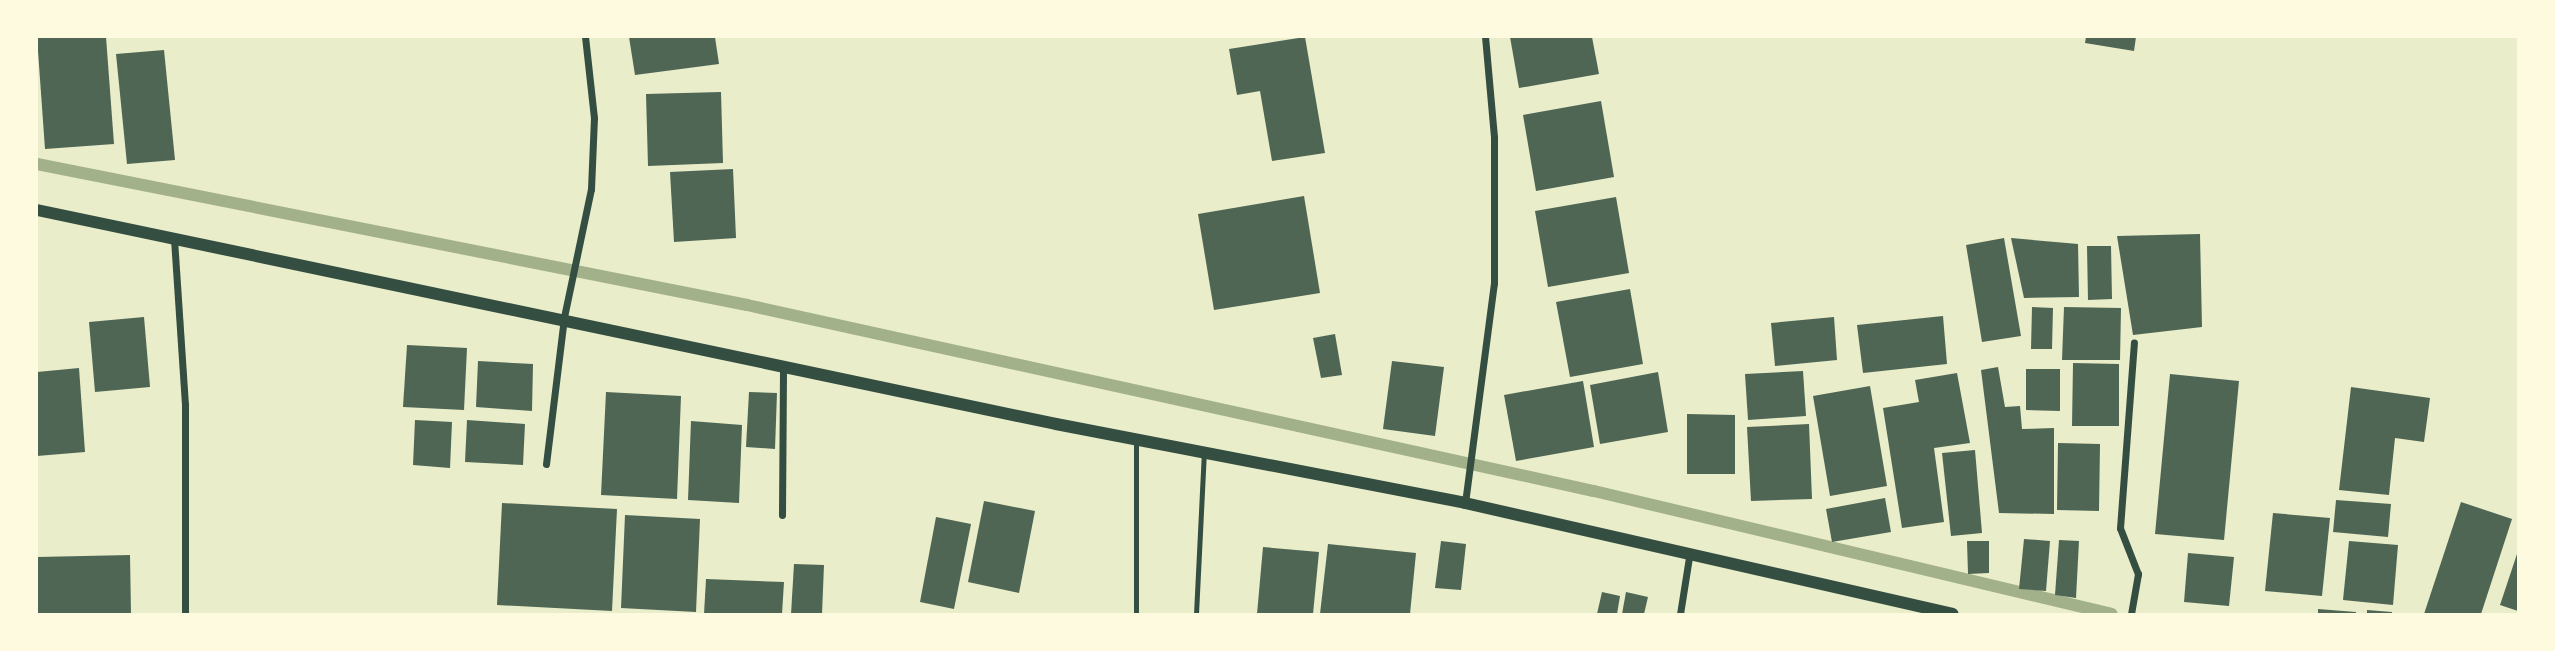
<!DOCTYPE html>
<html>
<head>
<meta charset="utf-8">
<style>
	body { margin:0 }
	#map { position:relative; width:2555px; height:651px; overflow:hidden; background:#e9edc9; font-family:"PT Sans",sans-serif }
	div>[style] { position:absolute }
	.stream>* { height:12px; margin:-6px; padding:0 6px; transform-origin:6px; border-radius:6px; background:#a3b18a }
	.building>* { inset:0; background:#4f6655 }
	.service>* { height:5px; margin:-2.5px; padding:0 2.5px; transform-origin:2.5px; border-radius:2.5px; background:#344e41 }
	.minor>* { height:7px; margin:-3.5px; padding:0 3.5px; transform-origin:3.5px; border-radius:3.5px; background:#344e41 }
	.tertiary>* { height:12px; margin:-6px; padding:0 6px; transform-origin:6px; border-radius:6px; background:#344e41 }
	span { translate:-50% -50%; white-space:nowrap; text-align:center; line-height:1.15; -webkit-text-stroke:6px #fefae0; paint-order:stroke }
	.frame { position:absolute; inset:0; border:38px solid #fefae0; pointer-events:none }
</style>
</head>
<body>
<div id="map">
	<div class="stream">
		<i style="left:37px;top:164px;width:724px;rotate:11.23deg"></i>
		<i style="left:747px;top:305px;width:867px;rotate:12.39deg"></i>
		<i style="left:1594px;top:491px;width:532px;rotate:13.36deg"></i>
	</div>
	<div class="building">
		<i style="clip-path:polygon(37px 37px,106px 37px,114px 144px,45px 149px)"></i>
		<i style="clip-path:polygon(629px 37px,715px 37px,719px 64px,635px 75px)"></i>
		<i style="clip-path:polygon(1305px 37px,1325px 153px,1272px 161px,1260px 91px,1237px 95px,1229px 49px)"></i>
		<i style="clip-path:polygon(1510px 37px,1592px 37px,1599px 74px,1519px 88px)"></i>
		<i style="clip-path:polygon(2086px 37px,2136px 37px,2134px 51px,2085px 43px)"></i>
		<i style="clip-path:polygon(164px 50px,175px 160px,127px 164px,116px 54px)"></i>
		<i style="clip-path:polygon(721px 92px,723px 163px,648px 166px,646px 94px)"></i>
		<i style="clip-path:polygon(1601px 101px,1614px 177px,1536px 191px,1523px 115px)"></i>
		<i style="clip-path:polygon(733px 169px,736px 238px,674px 242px,670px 172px)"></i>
		<i style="clip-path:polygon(1304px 196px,1320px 293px,1214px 310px,1198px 214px)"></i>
		<i style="clip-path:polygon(1616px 197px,1629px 273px,1548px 287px,1535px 211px)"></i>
		<i style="clip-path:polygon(2200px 234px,2202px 327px,2133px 335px,2117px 236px)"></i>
		<i style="clip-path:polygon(2004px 238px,2021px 336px,1982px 342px,1966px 245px)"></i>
		<i style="clip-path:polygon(2011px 238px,2078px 244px,2079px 297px,2024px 298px)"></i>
		<i style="clip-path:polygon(2087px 246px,2111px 246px,2112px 299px,2088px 300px)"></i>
		<i style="clip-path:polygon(1630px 289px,1643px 364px,1570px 377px,1556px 302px)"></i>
		<i style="clip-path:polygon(2032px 307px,2053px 308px,2052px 349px,2031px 349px)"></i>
		<i style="clip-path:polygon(2064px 307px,2121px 308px,2120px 360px,2062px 360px)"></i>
		<i style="clip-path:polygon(1943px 316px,1947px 364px,1863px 373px,1857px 325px)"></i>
		<i style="clip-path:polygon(144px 317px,150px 387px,95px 392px,89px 322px)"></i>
		<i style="clip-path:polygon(1834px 317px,1837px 360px,1775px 366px,1771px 323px)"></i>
		<i style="clip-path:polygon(1335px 334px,1342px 375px,1321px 378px,1313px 338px)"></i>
		<i style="clip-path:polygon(407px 345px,467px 348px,464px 410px,403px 407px)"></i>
		<i style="clip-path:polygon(478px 361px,533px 364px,532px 411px,476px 407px)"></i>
		<i style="clip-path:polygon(1392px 361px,1444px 367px,1435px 436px,1383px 429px)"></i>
		<i style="clip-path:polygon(2073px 363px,2119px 364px,2119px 426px,2072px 426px)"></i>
		<i style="clip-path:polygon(1998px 367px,2005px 407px,2020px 406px,2022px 429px,2054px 428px,2054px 514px,1999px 513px,1981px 370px)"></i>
		<i style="clip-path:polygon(79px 368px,85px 452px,37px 456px,37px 372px)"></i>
		<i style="clip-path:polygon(2026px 369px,2060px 369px,2060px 411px,2026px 410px)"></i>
		<i style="clip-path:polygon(1803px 371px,1806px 416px,1748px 420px,1745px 374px)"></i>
		<i style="clip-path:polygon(1658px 372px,1668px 432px,1600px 444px,1590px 385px)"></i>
		<i style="clip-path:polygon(1957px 373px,1970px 443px,1934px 448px,1944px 522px,1902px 528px,1883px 408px,1919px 402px,1915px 380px)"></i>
		<i style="clip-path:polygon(2170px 374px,2239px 381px,2224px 540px,2155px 534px)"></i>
		<i style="clip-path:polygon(1583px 381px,1594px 447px,1516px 461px,1504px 395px)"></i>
		<i style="clip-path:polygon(1870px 386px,1887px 486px,1830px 496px,1813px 396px)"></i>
		<i style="clip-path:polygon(2351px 387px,2430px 398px,2424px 442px,2395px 438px,2389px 495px,2339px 490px)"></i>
		<i style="clip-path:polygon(606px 392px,681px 396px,677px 499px,601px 495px)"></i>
		<i style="clip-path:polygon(749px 392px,777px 393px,775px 449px,746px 447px)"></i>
		<i style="clip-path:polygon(1687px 414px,1735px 415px,1735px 474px,1687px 474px)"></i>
		<i style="clip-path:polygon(415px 420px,452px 422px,450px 468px,413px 465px)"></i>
		<i style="clip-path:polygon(467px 420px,525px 424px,523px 465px,465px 462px)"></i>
		<i style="clip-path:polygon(691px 421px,742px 425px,739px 503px,688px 500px)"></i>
		<i style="clip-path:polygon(1809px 424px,1812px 499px,1751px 501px,1747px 427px)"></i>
		<i style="clip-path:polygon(2058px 443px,2100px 444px,2099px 511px,2057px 510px)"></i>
		<i style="clip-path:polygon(1975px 450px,1982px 533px,1951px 536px,1942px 453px)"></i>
		<i style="clip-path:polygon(1885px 498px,1891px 532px,1832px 542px,1826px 509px)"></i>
		<i style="clip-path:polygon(2336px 500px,2391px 504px,2388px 537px,2333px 532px)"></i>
		<i style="clip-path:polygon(984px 501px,1035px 511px,1019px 593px,968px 582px)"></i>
		<i style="clip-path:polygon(2461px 502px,2512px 519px,2481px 614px,2424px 614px)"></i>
		<i style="clip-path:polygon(502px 503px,617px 509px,612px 611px,497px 605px)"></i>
		<i style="clip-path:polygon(2273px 513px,2330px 518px,2322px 596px,2265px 591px)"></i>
		<i style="clip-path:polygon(625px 515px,700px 519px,696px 612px,621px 608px)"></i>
		<i style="clip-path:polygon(936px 517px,971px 524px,954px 609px,920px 602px)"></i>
		<i style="clip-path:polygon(2024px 539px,2050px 541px,2046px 591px,2019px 589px)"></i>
		<i style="clip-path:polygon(2059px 540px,2079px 541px,2076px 598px,2055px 595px)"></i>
		<i style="clip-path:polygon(1441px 541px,1466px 544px,1461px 590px,1435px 588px)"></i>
		<i style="clip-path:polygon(1967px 541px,1989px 541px,1989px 573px,1968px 574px)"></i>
		<i style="clip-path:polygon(2349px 541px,2398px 545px,2393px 605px,2343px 600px)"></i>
		<i style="clip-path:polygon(1328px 544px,1416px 553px,1410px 614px,1320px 614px)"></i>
		<i style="clip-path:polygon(1263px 547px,1319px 552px,1313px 614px,1257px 614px)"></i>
		<i style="clip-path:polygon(2518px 551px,2518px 611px,2500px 605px)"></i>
		<i style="clip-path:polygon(2188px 553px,2234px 557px,2229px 606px,2184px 602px)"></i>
		<i style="clip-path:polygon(130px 555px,131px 614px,37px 614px,37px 557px)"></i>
		<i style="clip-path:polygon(794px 564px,824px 565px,822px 614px,791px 614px)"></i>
		<i style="clip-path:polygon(706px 579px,784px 582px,782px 614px,704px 614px)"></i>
		<i style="clip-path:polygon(1602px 592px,1620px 596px,1617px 614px,1597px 614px)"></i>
		<i style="clip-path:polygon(1626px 592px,1648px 597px,1644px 614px,1622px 614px)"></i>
		<i style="clip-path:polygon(2318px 609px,2356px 612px,2356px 614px,2318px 614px)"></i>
		<i style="clip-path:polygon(2367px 610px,2392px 612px,2392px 614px,2367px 614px)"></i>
	</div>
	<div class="service">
		<i style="left:1136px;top:614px;width:175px;rotate:-90deg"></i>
		<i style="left:1196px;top:614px;width:161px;rotate:-87.2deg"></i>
	</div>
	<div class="minor">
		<i style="left:174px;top:239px;width:166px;rotate:86.2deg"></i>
		<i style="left:185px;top:405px;width:209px;rotate:90deg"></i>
		<i style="left:546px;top:464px;width:148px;rotate:-83deg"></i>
		<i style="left:564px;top:317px;width:131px;rotate:-78.1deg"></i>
		<i style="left:591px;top:189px;width:71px;rotate:-87.6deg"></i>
		<i style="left:594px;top:118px;width:81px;rotate:-96.3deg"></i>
		<i style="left:1465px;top:503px;width:222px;rotate:-82.5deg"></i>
		<i style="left:1494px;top:283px;width:146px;rotate:-90deg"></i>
		<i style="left:1494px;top:137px;width:100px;rotate:-95.1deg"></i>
		<i style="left:782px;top:515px;width:147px;rotate:-89.6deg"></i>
		<i style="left:1680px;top:614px;width:58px;rotate:-81deg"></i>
		<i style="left:2131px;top:614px;width:41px;rotate:-80.1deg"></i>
		<i style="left:2138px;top:574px;width:49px;rotate:-111.4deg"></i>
		<i style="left:2120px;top:528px;width:186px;rotate:-85.7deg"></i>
	</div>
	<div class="tertiary">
		<i style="left:37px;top:210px;width:1041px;rotate:11.86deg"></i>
		<i style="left:1056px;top:424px;width:417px;rotate:10.9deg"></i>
		<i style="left:1465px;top:503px;width:500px;rotate:12.81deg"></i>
	</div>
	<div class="frame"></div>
</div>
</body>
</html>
